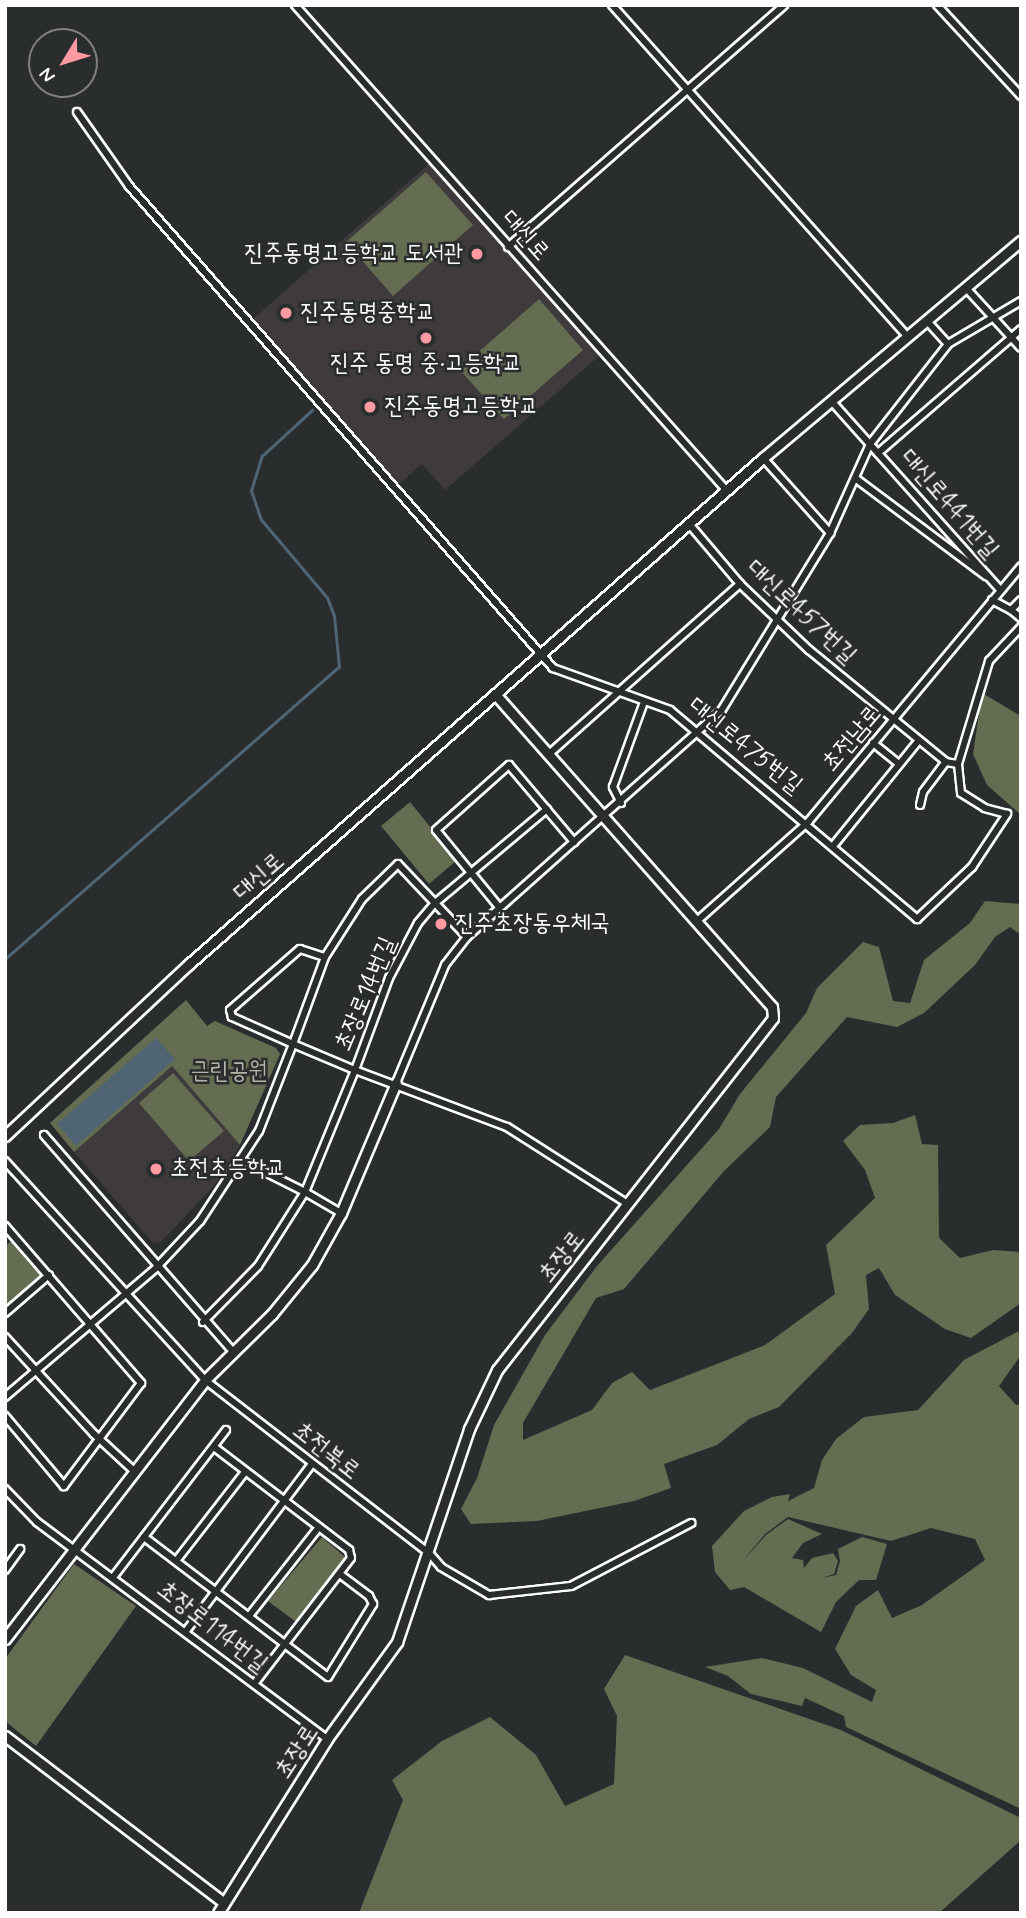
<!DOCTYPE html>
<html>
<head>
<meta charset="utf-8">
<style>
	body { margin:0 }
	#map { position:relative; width:1026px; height:1918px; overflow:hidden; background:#2a2d2e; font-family:Mynerve,"Poor Story",sans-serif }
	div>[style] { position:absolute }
	.built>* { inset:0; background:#3f3b3c }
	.green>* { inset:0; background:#646c52 }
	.water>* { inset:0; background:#4f6573 }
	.stream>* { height:2.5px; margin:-1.25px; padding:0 1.25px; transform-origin:1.25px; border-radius:1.25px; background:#4f6573 }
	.roads { filter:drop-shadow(2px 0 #fff) drop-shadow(-2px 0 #fff) drop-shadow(0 2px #fff) drop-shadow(0 -2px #fff) }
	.street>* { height:6px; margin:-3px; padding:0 3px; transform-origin:3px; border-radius:3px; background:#2a2d2e }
	.secondary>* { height:9px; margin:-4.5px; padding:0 4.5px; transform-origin:4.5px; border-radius:4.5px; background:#2a2d2e }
	.dots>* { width:19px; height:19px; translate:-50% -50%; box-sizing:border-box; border:4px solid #2a2d2e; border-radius:50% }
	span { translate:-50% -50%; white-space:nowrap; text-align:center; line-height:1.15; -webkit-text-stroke:5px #2a2d2e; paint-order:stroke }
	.street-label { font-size:24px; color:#fff }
	.poi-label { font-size:24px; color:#fff }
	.right { translate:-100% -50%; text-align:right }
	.left { translate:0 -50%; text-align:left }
	.park-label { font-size:24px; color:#b2b6a8 }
	.frame { position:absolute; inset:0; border:7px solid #fff; pointer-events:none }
	.north { position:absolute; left:28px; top:28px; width:70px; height:70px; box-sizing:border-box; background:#2a2d2e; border:2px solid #7f8182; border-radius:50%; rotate:232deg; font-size:19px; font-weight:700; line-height:28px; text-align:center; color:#fff }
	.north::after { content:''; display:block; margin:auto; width:24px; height:32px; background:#ff9aa2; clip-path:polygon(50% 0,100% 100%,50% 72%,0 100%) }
</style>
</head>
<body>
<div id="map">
	<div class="built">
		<i style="clip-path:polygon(429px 164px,600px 355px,445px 490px,422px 464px,398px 485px,252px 320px)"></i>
		<i style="clip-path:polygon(172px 1066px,240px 1145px,214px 1186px,160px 1243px,152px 1242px,74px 1152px)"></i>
	</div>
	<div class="green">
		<i style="clip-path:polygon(426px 172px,473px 225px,393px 296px,346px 242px)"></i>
		<i style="clip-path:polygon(539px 299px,583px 350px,504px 419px,459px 369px)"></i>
		<i style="clip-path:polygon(982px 693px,1021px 716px,1021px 815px,987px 785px,973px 754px)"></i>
		<i style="clip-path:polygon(410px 802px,457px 860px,429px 884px,381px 826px)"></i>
		<i style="clip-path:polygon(985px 901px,1021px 904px,1021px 935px,1010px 927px,995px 937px,975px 965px,924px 1013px,897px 1027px,847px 1017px,776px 1097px,770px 1127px,724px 1171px,624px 1289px,596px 1298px,523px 1423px,523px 1440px,592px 1410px,612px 1383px,632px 1372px,650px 1390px,765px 1345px,835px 1294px,826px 1245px,875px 1198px,865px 1170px,843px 1141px,860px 1125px,893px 1123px,915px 1115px,922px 1144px,938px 1145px,939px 1238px,960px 1258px,993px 1250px,1021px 1252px,1021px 1303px,971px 1338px,945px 1329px,895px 1295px,879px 1268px,866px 1275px,869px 1309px,852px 1333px,779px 1407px,749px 1419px,717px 1445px,664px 1464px,671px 1488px,634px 1501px,537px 1521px,471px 1524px,461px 1509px,477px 1478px,494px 1425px,545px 1335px,597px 1266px,719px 1129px,740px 1094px,806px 1013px,817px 988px,863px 942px,879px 947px,893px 1001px,910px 1003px,924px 960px,970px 923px)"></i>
		<i style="clip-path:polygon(186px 1000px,207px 1026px,215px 1021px,276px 1048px,280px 1054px,240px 1145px,172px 1066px,74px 1152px,50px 1123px)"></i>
		<i style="clip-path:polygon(173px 1073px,224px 1131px,189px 1161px,139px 1103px)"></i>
		<i style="clip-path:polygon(13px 1240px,43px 1275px,5px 1308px,5px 1246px)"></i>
		<i style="clip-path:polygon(1021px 1330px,1021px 1355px,999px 1386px,1016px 1405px,1021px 1404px,1021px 1809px,846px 1727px,844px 1716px,805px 1698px,802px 1706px,751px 1694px,728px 1676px,705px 1667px,762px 1658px,803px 1668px,872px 1702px,876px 1690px,851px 1675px,835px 1649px,856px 1606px,878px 1590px,892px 1618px,922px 1605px,985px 1560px,975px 1539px,931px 1528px,891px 1541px,788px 1517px,765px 1534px,742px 1562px,766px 1535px,788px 1519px,822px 1534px,803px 1543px,792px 1558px,803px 1560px,804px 1568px,812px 1558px,833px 1553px,838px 1561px,834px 1574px,822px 1578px,836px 1575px,840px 1561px,838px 1549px,862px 1537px,887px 1544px,876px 1580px,859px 1580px,836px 1602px,821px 1632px,744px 1587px,730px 1590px,715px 1572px,712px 1546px,744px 1511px,772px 1497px,790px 1494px,788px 1501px,814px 1488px,822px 1460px,836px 1439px,864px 1417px,918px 1410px,964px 1360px)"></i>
		<i style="clip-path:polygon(322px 1537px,346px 1558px,296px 1622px,268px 1601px)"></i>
		<i style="clip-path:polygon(74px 1564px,136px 1606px,36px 1746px,5px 1721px,5px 1659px)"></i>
		<i style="clip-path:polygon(625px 1655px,841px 1730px,1021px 1818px,1021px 1840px,939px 1913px,359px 1913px,403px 1800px,392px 1780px,442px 1741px,490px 1717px,536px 1755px,565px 1806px,614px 1784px,617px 1716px,604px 1689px)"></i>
	</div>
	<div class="water">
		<i style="clip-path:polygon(156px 1038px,175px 1059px,76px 1146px,57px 1124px)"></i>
	</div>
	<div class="stream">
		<i style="left:5px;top:959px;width:444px;rotate:-41.2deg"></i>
		<i style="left:339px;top:667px;width:51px;rotate:-95.6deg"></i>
		<i style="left:334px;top:616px;width:19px;rotate:-111deg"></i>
		<i style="left:327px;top:598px;width:102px;rotate:-130.2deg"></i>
		<i style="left:261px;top:520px;width:31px;rotate:-109deg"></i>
		<i style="left:251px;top:491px;width:37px;rotate:-73deg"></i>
		<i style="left:262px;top:456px;width:68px;rotate:-42.6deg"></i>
	</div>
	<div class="roads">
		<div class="street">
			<i style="left:295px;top:5px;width:650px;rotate:48.37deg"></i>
			<i style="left:612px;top:5px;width:445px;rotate:48.3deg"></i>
			<i style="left:937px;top:5px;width:124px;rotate:47.3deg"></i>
			<i style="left:77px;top:112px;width:90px;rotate:54.9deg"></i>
			<i style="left:129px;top:186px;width:642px;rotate:48.66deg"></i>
			<i style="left:553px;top:668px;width:124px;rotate:19.7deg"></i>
			<i style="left:670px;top:710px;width:324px;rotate:40.2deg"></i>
			<i style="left:917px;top:919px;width:76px;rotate:-43.4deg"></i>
			<i style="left:972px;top:867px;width:64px;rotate:-56.6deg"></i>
			<i style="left:1007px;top:814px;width:23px;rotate:-165deg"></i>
			<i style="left:985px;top:808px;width:28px;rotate:-148deg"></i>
			<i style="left:961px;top:793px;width:29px;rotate:-96deg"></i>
			<i style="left:958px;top:764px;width:12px;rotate:-171deg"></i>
			<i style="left:946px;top:762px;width:177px;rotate:-140.7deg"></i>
			<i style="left:809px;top:650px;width:95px;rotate:-136.3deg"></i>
			<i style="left:740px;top:584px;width:77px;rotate:-130.3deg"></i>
			<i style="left:508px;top:247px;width:367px;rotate:-41.2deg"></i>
			<i style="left:966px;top:288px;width:81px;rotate:47.5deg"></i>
			<i style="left:927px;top:321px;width:31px;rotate:48deg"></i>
			<i style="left:833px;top:403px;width:251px;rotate:48.2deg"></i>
			<i style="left:878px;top:453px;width:189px;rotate:-40.9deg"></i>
			<i style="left:763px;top:458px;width:101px;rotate:48.2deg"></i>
			<i style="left:855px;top:478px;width:164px;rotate:36.8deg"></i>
			<i style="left:992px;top:600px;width:21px;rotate:28deg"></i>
			<i style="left:1011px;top:610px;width:14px;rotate:-45deg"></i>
			<i style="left:1011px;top:610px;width:13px;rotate:39deg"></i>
			<i style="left:873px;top:743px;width:33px;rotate:39deg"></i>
			<i style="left:549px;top:754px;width:256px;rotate:-41.7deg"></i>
			<i style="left:958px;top:764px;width:108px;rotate:-73.2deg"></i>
			<i style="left:989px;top:661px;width:47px;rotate:-46.7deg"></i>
			<i style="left:621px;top:803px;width:18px;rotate:-117deg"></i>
			<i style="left:613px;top:787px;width:90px;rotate:-70deg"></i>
			<i style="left:920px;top:805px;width:13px;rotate:-77deg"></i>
			<i style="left:923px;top:792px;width:38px;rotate:-53deg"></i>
			<i style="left:833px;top:846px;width:136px;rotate:-50.9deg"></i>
			<i style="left:499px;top:907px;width:99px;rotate:-129.3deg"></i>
			<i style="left:436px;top:830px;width:98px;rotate:-41.7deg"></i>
			<i style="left:509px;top:765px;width:101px;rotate:49.8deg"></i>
			<i style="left:697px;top:921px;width:149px;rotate:-41.7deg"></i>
			<i style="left:808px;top:822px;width:333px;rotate:-50.2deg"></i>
			<i style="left:300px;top:949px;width:26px;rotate:18deg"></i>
			<i style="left:325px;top:957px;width:93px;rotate:110.2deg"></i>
			<i style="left:293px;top:1044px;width:67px;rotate:-156.1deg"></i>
			<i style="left:232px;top:1017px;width:7px;rotate:-106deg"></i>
			<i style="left:230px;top:1010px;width:93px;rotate:-41.1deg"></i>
			<i style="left:325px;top:957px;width:69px;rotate:-57.5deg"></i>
			<i style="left:362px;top:899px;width:50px;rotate:-44.2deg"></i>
			<i style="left:398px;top:864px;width:100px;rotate:46.6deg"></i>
			<i style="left:396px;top:1083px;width:128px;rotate:-67.4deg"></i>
			<i style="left:445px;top:965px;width:36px;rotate:-52deg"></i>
			<i style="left:467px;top:937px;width:340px;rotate:-41.7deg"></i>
			<i style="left:721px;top:711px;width:209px;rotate:-58.5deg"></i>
			<i style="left:830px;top:533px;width:98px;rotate:-65.8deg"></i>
			<i style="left:870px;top:444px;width:127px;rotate:-52deg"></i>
			<i style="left:948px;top:344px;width:85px;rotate:-30.5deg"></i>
			<i style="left:44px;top:1135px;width:288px;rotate:48.9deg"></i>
			<i style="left:5px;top:1161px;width:297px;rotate:47.6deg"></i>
			<i style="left:205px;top:1380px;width:283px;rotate:37.7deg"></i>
			<i style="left:429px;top:1553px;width:18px;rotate:49deg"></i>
			<i style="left:441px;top:1567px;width:56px;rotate:30.3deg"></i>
			<i style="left:489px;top:1595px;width:82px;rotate:-6.3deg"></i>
			<i style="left:571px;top:1586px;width:136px;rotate:-27.7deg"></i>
			<i style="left:341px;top:1213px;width:42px;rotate:-149.7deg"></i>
			<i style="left:305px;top:1192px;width:132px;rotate:-67.7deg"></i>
			<i style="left:355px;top:1070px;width:162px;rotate:20.6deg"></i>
			<i style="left:507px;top:1127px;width:143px;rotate:32.5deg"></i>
			<i style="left:5px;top:1226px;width:208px;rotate:49.1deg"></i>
			<i style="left:141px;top:1383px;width:129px;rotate:126.8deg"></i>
			<i style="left:64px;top:1486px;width:92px;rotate:-130.1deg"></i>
			<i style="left:5px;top:1313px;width:58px;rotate:-40.8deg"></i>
			<i style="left:203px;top:1322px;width:78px;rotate:-45.5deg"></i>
			<i style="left:258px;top:1266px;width:88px;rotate:-57.6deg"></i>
			<i style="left:305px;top:1192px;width:69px;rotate:-153.4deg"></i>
			<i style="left:5px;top:1337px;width:132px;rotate:47.5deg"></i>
			<i style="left:94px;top:1434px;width:53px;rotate:42.7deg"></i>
			<i style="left:5px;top:1397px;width:199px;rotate:-40.5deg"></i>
			<i style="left:156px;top:1268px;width:64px;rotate:-46.9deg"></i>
			<i style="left:200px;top:1221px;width:108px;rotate:-56.8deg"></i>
			<i style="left:259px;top:1131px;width:93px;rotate:-68.7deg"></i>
			<i style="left:293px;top:1044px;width:67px;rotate:22.8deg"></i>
			<i style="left:355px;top:1070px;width:98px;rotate:-69.7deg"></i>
			<i style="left:389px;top:978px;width:62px;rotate:-62.2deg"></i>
			<i style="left:418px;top:923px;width:26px;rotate:-50deg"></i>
			<i style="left:435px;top:903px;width:146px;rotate:-40deg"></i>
			<i style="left:214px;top:1447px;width:170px;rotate:37.3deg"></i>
			<i style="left:349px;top:1550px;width:8px;rotate:76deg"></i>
			<i style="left:351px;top:1558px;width:159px;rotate:127.6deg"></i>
			<i style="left:5px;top:1489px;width:46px;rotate:45.9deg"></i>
			<i style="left:37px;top:1522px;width:362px;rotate:36.8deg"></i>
			<i style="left:144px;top:1537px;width:231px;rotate:37.3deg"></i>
			<i style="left:328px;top:1677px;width:86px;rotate:-58.3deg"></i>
			<i style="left:373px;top:1604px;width:9px;rotate:-117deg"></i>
			<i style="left:369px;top:1596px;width:36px;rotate:-143deg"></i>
			<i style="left:176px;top:1561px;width:113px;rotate:-52.2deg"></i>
			<i style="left:5px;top:1570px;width:26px;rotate:-54deg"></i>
			<i style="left:114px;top:1576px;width:184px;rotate:-52.5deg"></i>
			<i style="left:249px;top:1616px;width:113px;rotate:-51.8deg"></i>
			<i style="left:186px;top:1631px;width:209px;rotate:-53deg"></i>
		</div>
		<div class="secondary">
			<i style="left:5px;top:1136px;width:252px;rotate:-43.1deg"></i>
			<i style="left:189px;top:964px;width:765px;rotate:-41.4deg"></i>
			<i style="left:763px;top:458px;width:337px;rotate:-40.1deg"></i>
			<i style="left:5px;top:1639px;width:327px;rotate:-52.3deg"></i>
			<i style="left:205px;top:1380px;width:94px;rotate:-44.6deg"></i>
			<i style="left:272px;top:1314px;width:63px;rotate:-50.8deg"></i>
			<i style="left:312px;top:1265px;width:60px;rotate:-60.9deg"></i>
			<i style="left:341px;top:1213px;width:141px;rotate:-67.1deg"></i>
			<i style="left:5px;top:1736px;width:275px;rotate:37.3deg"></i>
			<i style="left:218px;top:1913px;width:205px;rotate:-57.9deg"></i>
			<i style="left:327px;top:1739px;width:120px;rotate:-54.2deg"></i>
			<i style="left:397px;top:1642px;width:225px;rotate:-71.3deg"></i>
			<i style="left:469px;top:1429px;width:65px;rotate:-64.6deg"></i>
			<i style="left:497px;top:1370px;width:447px;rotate:-51.9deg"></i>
			<i style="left:773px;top:1018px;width:11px;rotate:-95deg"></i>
			<i style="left:772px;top:1007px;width:415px;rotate:-131.5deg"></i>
		</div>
	</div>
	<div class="dots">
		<i style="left:477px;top:254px;background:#ff9aa2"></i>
		<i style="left:286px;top:313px;background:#ff9aa2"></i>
		<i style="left:426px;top:338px;background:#ff9aa2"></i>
		<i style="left:370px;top:407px;background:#ff9aa2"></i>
		<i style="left:441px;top:924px;background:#ff9aa2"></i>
		<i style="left:156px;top:1169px;background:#ff9aa2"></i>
	</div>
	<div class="street-label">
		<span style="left:525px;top:236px;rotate:48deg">대신로</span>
		<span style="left:949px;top:504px;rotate:49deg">대신로441번길</span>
		<span style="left:801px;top:612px;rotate:43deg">대신로457번길</span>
		<span style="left:852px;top:739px;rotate:-50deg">초전남로</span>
		<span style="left:745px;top:746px;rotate:39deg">대신로475번길</span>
		<span style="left:259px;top:877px;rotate:-41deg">대신로</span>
		<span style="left:366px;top:994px;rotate:-67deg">초장로14번길</span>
		<span style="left:562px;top:1257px;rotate:-52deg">초장로</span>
		<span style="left:326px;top:1451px;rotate:38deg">초전북로</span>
		<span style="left:212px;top:1627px;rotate:38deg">초장로114번길</span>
		<span style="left:297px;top:1752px;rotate:-57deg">초장로</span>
	</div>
	<div class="poi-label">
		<span class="right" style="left:463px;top:254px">진주동명고등학교 도서관</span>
		<span class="left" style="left:300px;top:313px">진주동명중학교</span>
		<span style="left:426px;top:364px">진주 동명 중·고등학교</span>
		<span class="left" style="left:384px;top:407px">진주동명고등학교</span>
		<span class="left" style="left:455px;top:924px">진주초장동우체국</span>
		<span class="left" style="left:170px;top:1169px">초전초등학교</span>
	</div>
	<div class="park-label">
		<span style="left:229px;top:1072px">근린공원</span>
	</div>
	<div class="frame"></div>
	<div class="north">N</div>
</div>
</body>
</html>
